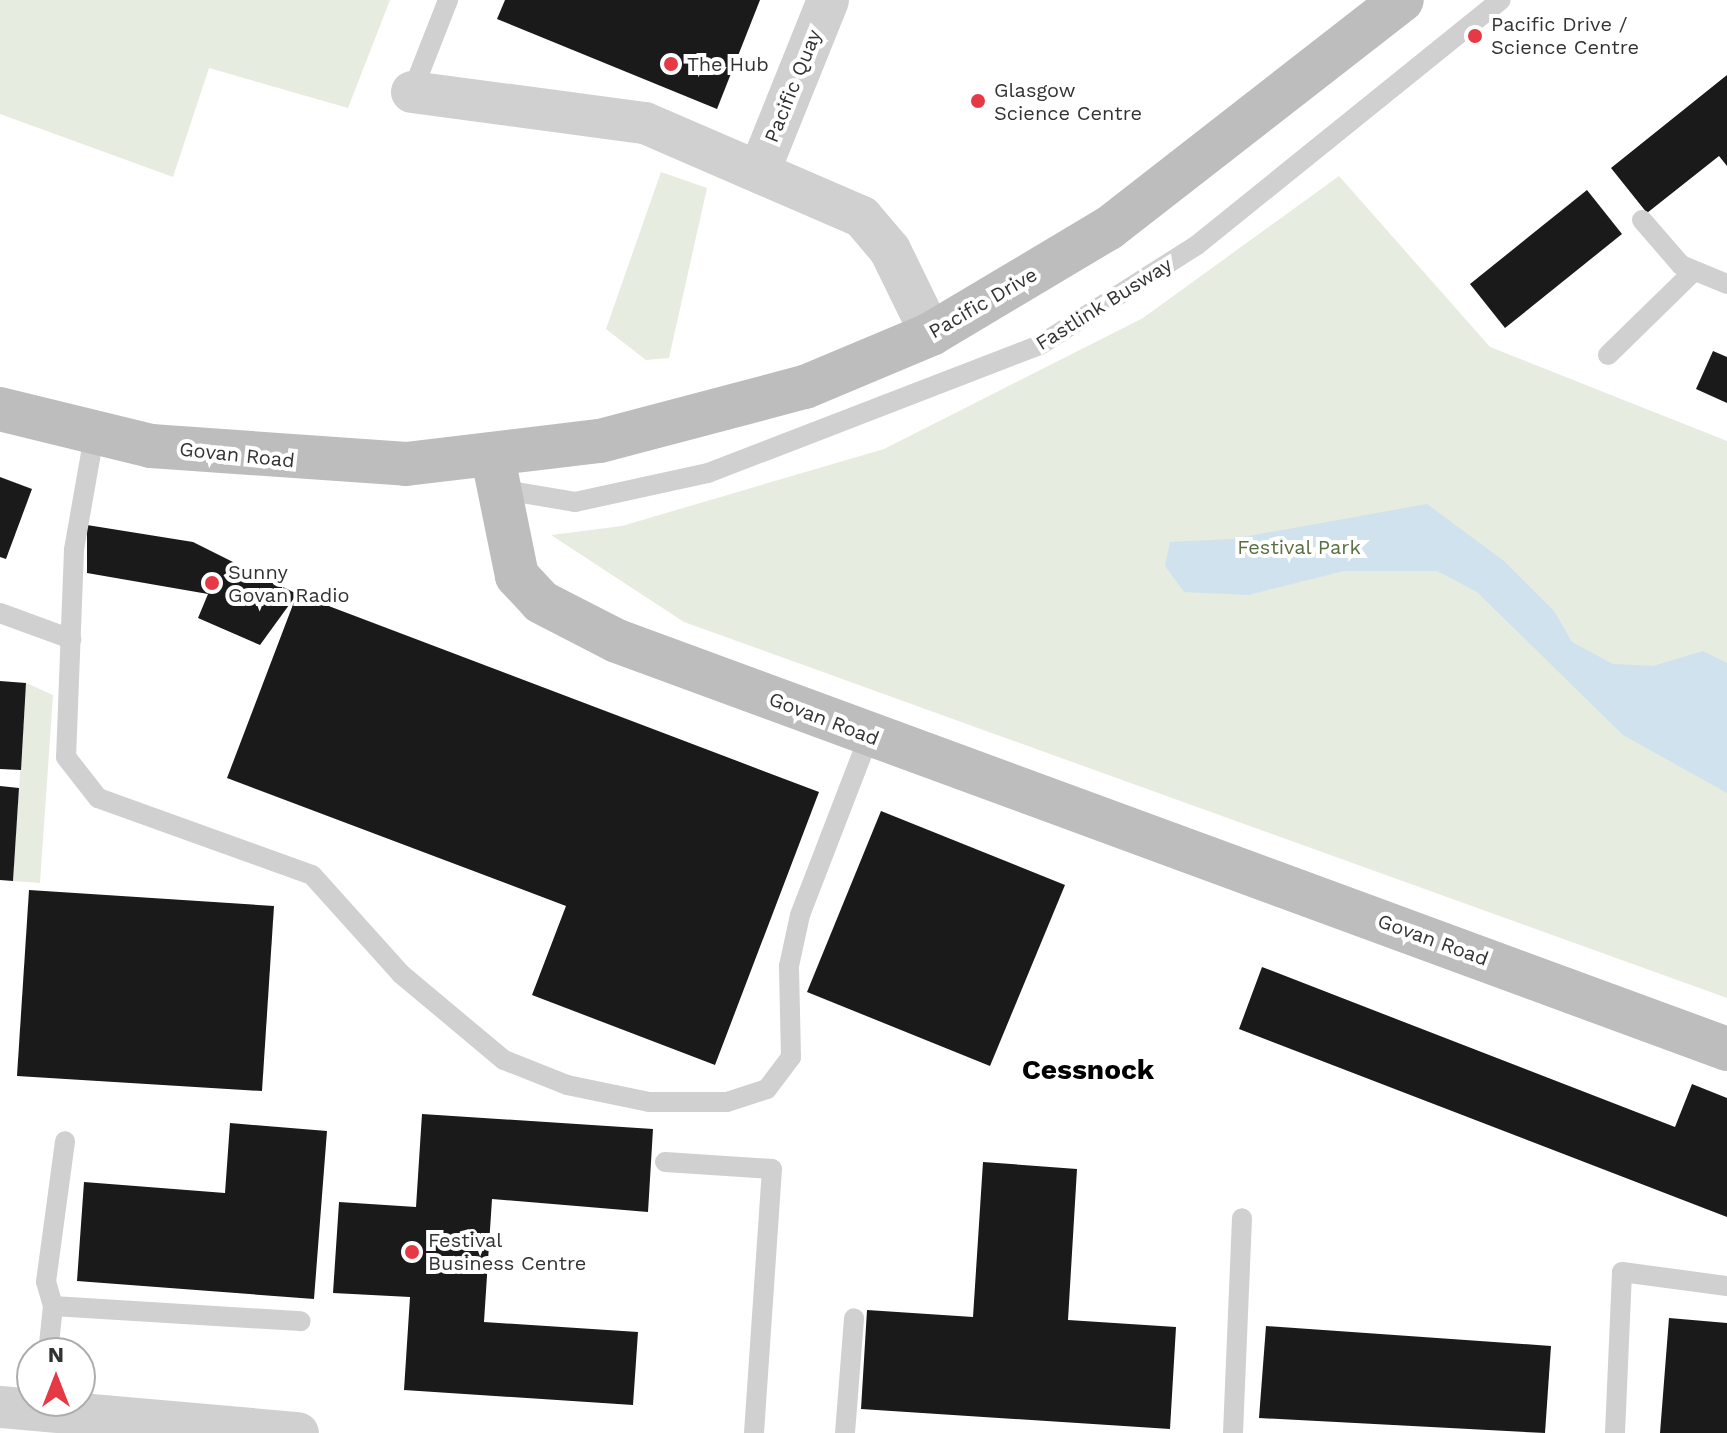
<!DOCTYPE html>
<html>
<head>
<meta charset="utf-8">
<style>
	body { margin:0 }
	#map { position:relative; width:1727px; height:1433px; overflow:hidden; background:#fff; font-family:"Work Sans",sans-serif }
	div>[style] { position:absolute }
	.green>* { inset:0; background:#e6ecdf }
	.water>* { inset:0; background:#cfe2ee }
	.building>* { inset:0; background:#1a1a1a }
	.lane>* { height:20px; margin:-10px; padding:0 10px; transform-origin:10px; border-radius:10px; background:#d0d0d0 }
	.street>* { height:42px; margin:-21px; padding:0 21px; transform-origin:21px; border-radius:21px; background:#d0d0d0 }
	.secondary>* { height:44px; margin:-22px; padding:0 22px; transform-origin:22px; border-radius:22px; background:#bdbdbd }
	.dots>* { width:22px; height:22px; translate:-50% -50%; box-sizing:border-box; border:4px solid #fff; border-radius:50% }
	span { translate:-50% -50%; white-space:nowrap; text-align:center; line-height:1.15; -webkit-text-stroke:8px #fff; paint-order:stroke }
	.poi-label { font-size:20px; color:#333 }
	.left { translate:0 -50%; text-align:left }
	.street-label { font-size:20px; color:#333 }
	.park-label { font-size:20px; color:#56703f }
	.district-label { font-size:28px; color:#000; font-weight:700 }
	.north { position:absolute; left:16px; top:1337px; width:80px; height:80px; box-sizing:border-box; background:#fff; border:2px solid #adadad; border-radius:50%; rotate:0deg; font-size:22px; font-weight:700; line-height:32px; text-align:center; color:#333 }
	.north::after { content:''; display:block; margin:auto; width:28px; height:36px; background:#e63946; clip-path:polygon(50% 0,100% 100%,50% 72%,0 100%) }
</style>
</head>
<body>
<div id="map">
	<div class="green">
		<i style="clip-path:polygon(0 0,390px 0,348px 108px,209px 68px,173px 177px,0 114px)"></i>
		<i style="clip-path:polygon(661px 172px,707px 188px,669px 358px,646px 360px,606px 329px)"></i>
		<i style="clip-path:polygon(1339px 176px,1490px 347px,1727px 441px,1727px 998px,684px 622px,551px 535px,622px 526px,884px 449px,1143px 318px)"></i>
		<i style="clip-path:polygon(26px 683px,53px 695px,40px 883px,13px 881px)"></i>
	</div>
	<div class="water">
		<i style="clip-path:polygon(1427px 504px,1504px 561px,1554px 611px,1572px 642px,1613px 664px,1653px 666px,1703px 651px,1727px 663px,1727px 793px,1623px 735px,1477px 592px,1437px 571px,1344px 571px,1248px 595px,1184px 592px,1165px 566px,1170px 542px,1232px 539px)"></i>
	</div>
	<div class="building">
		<i style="clip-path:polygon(505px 0,760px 0,717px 109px,497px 19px)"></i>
		<i style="clip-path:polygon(1727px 75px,1727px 166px,1719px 156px,1647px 213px,1611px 168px)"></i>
		<i style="clip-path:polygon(1587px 190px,1622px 234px,1505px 328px,1470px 284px)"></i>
		<i style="clip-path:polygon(1713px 351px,1727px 357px,1727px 403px,1696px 389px)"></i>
		<i style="clip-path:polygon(0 477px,32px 489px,6px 559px,0 557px)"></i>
		<i style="clip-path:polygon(87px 525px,193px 542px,297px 594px,819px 792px,715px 1065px,532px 995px,566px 906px,227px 778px,297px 594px,260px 645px,198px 618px,208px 594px,87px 573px)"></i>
		<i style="clip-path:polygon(0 681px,26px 683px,21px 770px,0 769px)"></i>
		<i style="clip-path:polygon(0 786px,19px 788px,13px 881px,0 880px)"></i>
		<i style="clip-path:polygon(881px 811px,1065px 885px,990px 1066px,807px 992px)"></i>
		<i style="clip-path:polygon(29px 890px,274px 906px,262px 1091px,17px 1076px)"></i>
		<i style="clip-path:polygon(1262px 967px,1675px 1127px,1692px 1084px,1727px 1098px,1727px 1217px,1239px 1029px)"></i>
		<i style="clip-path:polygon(422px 1114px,653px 1129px,648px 1212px,492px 1199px,484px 1322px,638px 1332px,633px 1405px,404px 1390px,410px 1297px,333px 1293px,339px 1202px,416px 1207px)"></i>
		<i style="clip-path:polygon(230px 1123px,327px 1131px,314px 1299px,77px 1281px,84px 1182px,225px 1193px)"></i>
		<i style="clip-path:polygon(983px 1162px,1077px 1169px,1068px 1320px,1176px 1327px,1170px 1429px,861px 1409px,867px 1310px,973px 1317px)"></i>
		<i style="clip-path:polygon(1669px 1318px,1727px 1323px,1727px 1433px,1660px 1433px)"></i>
		<i style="clip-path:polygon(1266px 1326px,1551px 1346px,1545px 1433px,1259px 1418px)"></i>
	</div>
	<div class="lane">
		<i style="left:412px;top:92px;width:99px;rotate:-68.6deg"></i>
		<i style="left:1642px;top:220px;width:60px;rotate:49.1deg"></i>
		<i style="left:1681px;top:265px;width:50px;rotate:22.4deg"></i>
		<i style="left:1608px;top:355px;width:120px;rotate:-44.3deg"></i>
		<i style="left:94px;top:436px;width:116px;rotate:100deg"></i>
		<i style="left:74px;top:550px;width:207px;rotate:92.2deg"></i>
		<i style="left:66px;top:757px;width:52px;rotate:52deg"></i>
		<i style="left:98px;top:798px;width:227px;rotate:19.8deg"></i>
		<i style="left:312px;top:875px;width:133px;rotate:48deg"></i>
		<i style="left:401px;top:974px;width:134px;rotate:39.9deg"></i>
		<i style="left:504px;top:1060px;width:68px;rotate:21.6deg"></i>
		<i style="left:567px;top:1085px;width:84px;rotate:11.7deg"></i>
		<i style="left:649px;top:1102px;width:78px"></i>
		<i style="left:727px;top:1102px;width:42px;rotate:-18deg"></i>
		<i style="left:767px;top:1089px;width:40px;rotate:-53deg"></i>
		<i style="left:791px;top:1057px;width:91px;rotate:-91.3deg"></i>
		<i style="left:789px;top:966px;width:52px;rotate:-77.8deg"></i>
		<i style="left:800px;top:915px;width:192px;rotate:-68.9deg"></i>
		<i style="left:499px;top:489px;width:77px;rotate:9.7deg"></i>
		<i style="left:575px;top:502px;width:136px;rotate:-12.3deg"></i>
		<i style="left:708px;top:473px;width:356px;rotate:-21.1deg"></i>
		<i style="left:1040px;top:345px;width:186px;rotate:-32.5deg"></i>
		<i style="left:1197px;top:245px;width:390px;rotate:-38.9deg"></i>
		<i style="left:0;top:613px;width:76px;rotate:20.1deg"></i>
		<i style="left:665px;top:1162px;width:107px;rotate:3.7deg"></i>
		<i style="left:772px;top:1169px;width:265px;rotate:93.9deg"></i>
		<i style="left:53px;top:1306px;width:248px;rotate:3.5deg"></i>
		<i style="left:48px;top:1353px;width:47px;rotate:-83.9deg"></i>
		<i style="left:53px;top:1306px;width:25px;rotate:-106deg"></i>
		<i style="left:46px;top:1282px;width:142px;rotate:-82.3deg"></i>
		<i style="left:845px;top:1433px;width:115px;rotate:-85.5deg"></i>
		<i style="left:1233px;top:1433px;width:215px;rotate:-87.6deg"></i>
		<i style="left:1615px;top:1433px;width:161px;rotate:-87.5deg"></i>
		<i style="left:1622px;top:1272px;width:106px;rotate:7.6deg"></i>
	</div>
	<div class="street">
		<i style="left:412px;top:92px;width:235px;rotate:7.6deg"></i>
		<i style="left:645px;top:123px;width:236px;rotate:23.4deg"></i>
		<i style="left:862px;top:217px;width:43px;rotate:49.7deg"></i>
		<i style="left:890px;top:250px;width:93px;rotate:64deg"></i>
		<i style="left:759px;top:172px;width:185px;rotate:-68.1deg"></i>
		<i style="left:0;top:1407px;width:299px;rotate:5deg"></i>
	</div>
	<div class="secondary">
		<i style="left:0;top:409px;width:155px;rotate:13.8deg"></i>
		<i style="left:151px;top:446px;width:256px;rotate:4deg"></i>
		<i style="left:406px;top:464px;width:195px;rotate:-6.8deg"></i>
		<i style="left:600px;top:441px;width:212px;rotate:-14.8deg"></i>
		<i style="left:805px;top:387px;width:137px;rotate:-22.8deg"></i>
		<i style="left:931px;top:334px;width:207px;rotate:-30.8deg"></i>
		<i style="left:1109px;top:228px;width:371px;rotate:-37.9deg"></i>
		<i style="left:493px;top:458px;width:120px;rotate:78.5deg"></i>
		<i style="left:517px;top:576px;width:35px;rotate:47deg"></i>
		<i style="left:541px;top:602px;width:85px;rotate:27.2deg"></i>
		<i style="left:617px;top:641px;width:1183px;rotate:20.18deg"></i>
	</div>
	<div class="dots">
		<i style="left:1475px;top:36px;background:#e63946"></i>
		<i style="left:671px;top:64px;background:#e63946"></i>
		<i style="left:978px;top:101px;background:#e63946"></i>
		<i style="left:212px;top:583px;background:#e63946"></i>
		<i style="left:412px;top:1252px;background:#e63946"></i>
	</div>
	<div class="poi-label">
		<span class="left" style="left:1491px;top:36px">Pacific Drive /<br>Science Centre</span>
		<span class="left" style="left:687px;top:64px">The Hub</span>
		<span class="left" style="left:994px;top:102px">Glasgow<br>Science Centre</span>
		<span class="left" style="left:228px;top:584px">Sunny<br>Govan Radio</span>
		<span class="left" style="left:428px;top:1252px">Festival<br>Business Centre</span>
	</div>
	<div class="street-label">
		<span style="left:793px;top:86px;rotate:-68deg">Pacific Quay</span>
		<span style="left:983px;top:303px;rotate:-30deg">Pacific Drive</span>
		<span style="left:1104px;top:304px;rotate:-32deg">Fastlink Busway</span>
		<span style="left:237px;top:455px;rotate:6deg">Govan Road</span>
		<span style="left:824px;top:719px;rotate:21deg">Govan Road</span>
		<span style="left:1433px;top:940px;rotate:20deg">Govan Road</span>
	</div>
	<div class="park-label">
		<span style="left:1299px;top:547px">Festival Park</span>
	</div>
	<div class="district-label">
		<span style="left:1088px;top:1070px">Cessnock</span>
	</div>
	<div class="north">N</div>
</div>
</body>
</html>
